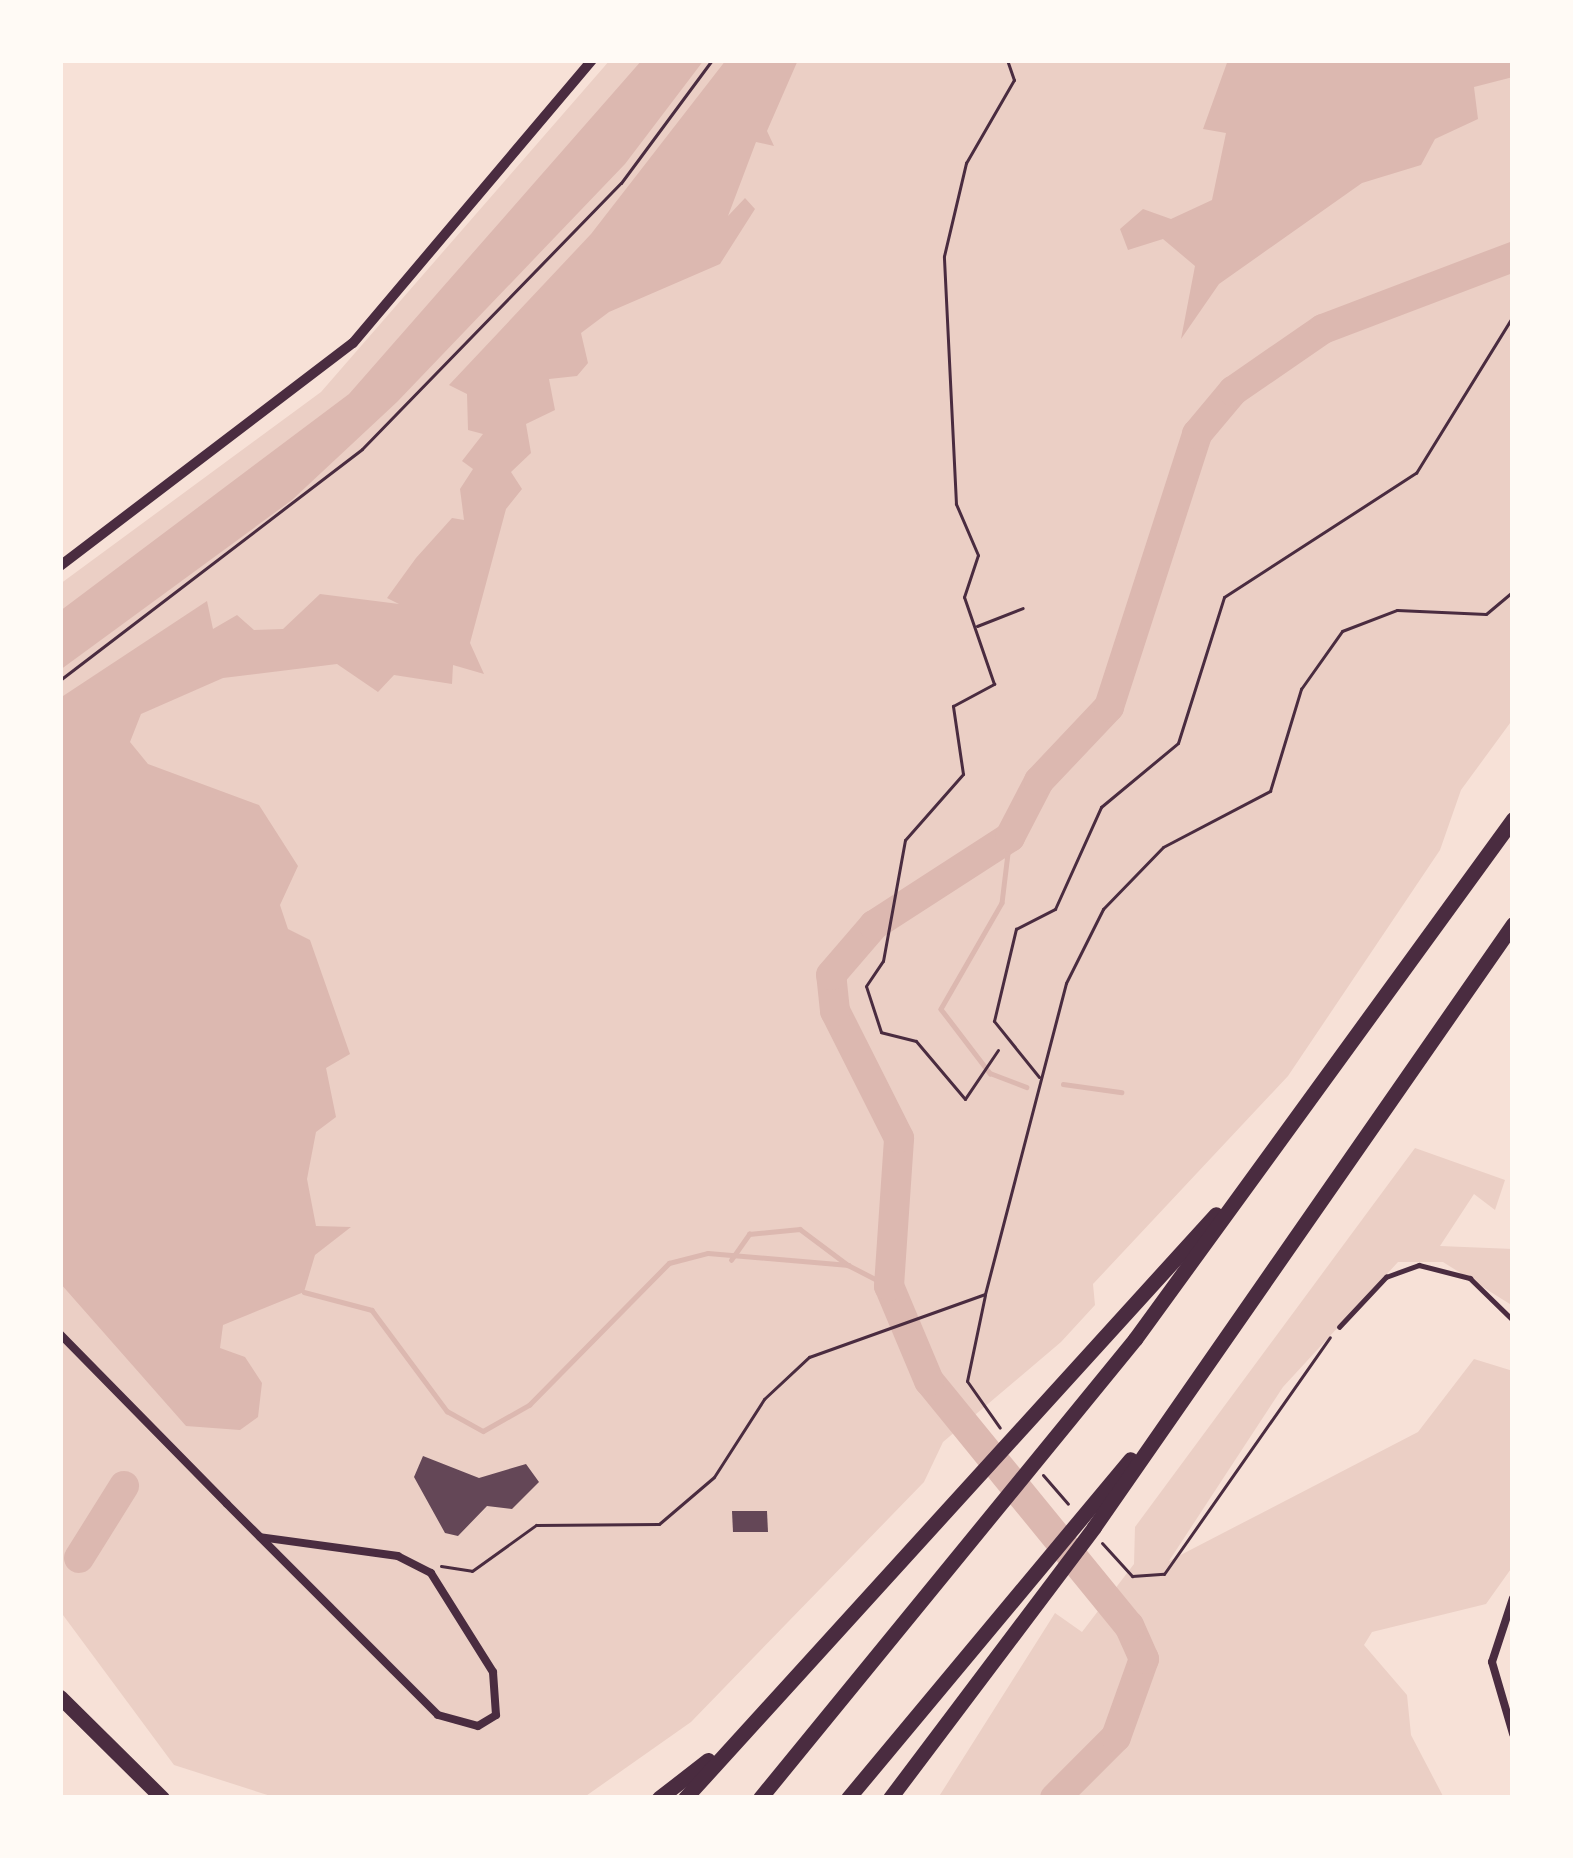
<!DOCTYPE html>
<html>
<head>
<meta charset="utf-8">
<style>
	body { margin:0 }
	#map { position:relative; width:1573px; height:1858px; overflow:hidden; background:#f7e1d7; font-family:"DejaVu Sans",sans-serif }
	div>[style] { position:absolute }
	.green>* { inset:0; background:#ebcfc5 }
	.water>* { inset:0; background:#dcb8b0 }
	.stream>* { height:4.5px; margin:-2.25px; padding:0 2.25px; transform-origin:2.25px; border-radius:2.25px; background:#dcb8b0 }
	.river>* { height:30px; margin:-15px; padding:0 15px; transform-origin:15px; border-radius:15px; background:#dcb8b0 }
	.building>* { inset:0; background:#644757 }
	.path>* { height:3px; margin:-1.5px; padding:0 1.5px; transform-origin:1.5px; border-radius:1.5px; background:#4a2c40 }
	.service>* { height:4.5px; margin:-2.25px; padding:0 2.25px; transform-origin:2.25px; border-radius:2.25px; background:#4a2c40 }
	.minor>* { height:8px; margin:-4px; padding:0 4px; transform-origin:4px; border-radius:4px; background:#4a2c40 }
	.tertiary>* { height:10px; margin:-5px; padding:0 5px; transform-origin:5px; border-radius:5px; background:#4a2c40 }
	.motorway>* { height:15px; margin:-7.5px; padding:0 7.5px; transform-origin:7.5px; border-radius:7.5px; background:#4a2c40 }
	span { translate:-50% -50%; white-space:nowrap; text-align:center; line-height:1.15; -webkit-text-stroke:10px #fffaf5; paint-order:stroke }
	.frame { position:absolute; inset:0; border:63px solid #fffaf5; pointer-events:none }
</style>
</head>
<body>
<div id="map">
	<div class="green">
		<i style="clip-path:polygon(610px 60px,1513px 60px,1513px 719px,1461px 790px,1440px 850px,1288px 1076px,1093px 1284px,1095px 1305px,1061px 1342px,943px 1442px,924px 1482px,691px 1722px,583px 1798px,277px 1798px,174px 1765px,60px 1611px,60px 584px,321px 392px)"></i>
		<i style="clip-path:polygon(1415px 1148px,1505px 1180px,1495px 1210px,1474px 1194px,1440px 1246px,1513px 1249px,1513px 1306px,1443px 1262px,1398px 1262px,1283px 1387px,1169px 1561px,1418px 1432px,1474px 1359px,1513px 1371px,1513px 1566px,1486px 1604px,1372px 1632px,1364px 1645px,1407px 1695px,1411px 1735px,1444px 1798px,938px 1798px,1055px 1613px,1082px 1632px,1134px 1564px,1135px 1527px)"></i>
	</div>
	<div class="water">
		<i style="clip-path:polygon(642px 60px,704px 60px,625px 164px,397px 402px,292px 500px,60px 670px,60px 611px,349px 394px)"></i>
		<i style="clip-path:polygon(726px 60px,798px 60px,767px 131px,774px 146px,756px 142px,728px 216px,745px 198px,755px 209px,720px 264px,609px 312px,581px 333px,588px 363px,577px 376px,549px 379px,555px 410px,526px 424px,531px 453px,511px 472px,522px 489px,506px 509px,470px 643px,484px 674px,453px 665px,452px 684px,394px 675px,378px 692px,337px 664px,223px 678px,141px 714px,130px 742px,148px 764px,259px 805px,298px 866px,280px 905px,288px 929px,310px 940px,350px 1054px,326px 1068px,336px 1117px,316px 1132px,307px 1179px,316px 1226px,351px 1227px,315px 1255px,304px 1292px,223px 1325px,220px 1348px,245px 1357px,262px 1383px,258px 1417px,240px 1430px,186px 1426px,60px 1283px,60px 698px,207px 601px,213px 629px,237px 615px,254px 630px,283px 629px,320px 594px,399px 604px,387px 598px,416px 558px,452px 518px,464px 520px,460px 489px,473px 469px,462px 461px,483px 434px,468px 430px,467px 394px,449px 385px,591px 234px)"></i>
		<i style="clip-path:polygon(1228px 60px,1513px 60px,1513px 77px,1474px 87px,1478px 119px,1435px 139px,1421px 165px,1362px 183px,1219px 284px,1181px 339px,1195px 266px,1163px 239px,1128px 250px,1120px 229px,1143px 209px,1171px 219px,1212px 200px,1226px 133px,1203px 129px)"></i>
	</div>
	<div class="stream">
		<i style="left:1010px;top:837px;width:66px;rotate:96.9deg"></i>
		<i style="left:1002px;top:903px;width:122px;rotate:119.9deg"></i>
		<i style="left:941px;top:1009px;width:81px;rotate:52.6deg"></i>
		<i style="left:990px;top:1073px;width:39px;rotate:21deg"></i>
		<i style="left:1063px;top:1084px;width:59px;rotate:7.9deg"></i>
		<i style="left:731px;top:1260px;width:32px;rotate:-55deg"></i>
		<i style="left:749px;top:1234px;width:51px;rotate:-5.6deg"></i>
		<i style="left:800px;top:1229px;width:60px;rotate:36.9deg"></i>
		<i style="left:304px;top:1292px;width:70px;rotate:14.8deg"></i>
		<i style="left:372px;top:1310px;width:126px;rotate:53.4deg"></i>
		<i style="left:447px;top:1411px;width:41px;rotate:29.1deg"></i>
		<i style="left:483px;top:1431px;width:53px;rotate:-29.5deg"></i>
		<i style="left:529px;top:1405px;width:199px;rotate:-45.4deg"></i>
		<i style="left:669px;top:1263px;width:40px;rotate:-14.4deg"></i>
		<i style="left:708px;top:1253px;width:141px;rotate:4.9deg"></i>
		<i style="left:848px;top:1265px;width:46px;rotate:27.1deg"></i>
	</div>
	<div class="river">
		<i style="left:79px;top:1558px;width:85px;rotate:-58deg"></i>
		<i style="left:1055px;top:1798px;width:86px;rotate:-45deg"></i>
		<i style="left:1116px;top:1737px;width:83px;rotate:-70.3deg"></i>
		<i style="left:1144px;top:1659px;width:36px;rotate:-114deg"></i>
		<i style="left:1129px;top:1626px;width:316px;rotate:-129.2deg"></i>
		<i style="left:929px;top:1381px;width:103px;rotate:-112.8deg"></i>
		<i style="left:889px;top:1286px;width:148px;rotate:-86.1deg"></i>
		<i style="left:899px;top:1138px;width:142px;rotate:-116.7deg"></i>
		<i style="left:835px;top:1011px;width:36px;rotate:-96deg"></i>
		<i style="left:831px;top:975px;width:66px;rotate:-49.3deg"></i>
		<i style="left:874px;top:925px;width:162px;rotate:-32.9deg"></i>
		<i style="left:1010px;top:837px;width:63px;rotate:-62.6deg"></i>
		<i style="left:1039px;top:781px;width:102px;rotate:-46.6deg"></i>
		<i style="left:1109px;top:707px;width:287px;rotate:-72.1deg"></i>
		<i style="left:1197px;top:434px;width:56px;rotate:-50.1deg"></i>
		<i style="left:1233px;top:391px;width:109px;rotate:-34.6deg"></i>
		<i style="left:1323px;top:329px;width:203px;rotate:-20.8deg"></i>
	</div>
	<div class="building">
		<i style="clip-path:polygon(423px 1456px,479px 1478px,526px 1464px,539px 1482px,512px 1509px,487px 1506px,458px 1536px,445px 1533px,414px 1477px)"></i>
		<i style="clip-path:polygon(732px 1511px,767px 1511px,768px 1532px,733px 1532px)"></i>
	</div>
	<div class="path">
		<i style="left:977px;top:626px;width:49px;rotate:-21.4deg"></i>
		<i style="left:60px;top:680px;width:380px;rotate:-37.4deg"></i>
		<i style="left:362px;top:449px;width:371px;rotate:-45.8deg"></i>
		<i style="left:621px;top:183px;width:153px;rotate:-53.5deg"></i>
		<i style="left:998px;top:1050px;width:59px;rotate:124deg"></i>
		<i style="left:965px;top:1099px;width:76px;rotate:-130.2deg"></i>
		<i style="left:916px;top:1041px;width:36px;rotate:-166deg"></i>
		<i style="left:881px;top:1032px;width:48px;rotate:-108.1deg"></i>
		<i style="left:866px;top:986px;width:30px;rotate:-56deg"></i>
		<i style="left:883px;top:961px;width:123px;rotate:-79.7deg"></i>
		<i style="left:905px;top:840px;width:88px;rotate:-48.7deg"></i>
		<i style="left:963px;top:774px;width:69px;rotate:-98.4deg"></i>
		<i style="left:953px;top:706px;width:47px;rotate:-28.2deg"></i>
		<i style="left:994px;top:684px;width:92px;rotate:-109deg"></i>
		<i style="left:964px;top:597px;width:44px;rotate:-71.6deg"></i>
		<i style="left:978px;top:555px;width:56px;rotate:-113.3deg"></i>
		<i style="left:956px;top:504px;width:248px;rotate:-92.8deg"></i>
		<i style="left:944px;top:256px;width:96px;rotate:-76.7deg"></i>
		<i style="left:966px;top:163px;width:96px;rotate:-60deg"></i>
		<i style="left:1014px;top:80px;width:21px;rotate:-109deg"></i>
		<i style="left:1039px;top:1077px;width:72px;rotate:-128.8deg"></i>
		<i style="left:994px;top:1021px;width:95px;rotate:-76.6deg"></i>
		<i style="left:1016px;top:929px;width:44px;rotate:-27.1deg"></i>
		<i style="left:1055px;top:909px;width:112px;rotate:-65.7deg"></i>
		<i style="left:1101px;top:807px;width:100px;rotate:-39.7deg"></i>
		<i style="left:1178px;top:743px;width:153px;rotate:-72.5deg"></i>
		<i style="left:1224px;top:597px;width:229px;rotate:-32.9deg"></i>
		<i style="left:1416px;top:473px;width:185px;rotate:-58.3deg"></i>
		<i style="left:985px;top:1295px;width:88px;rotate:101.8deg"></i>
		<i style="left:967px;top:1381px;width:57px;rotate:54.9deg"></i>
		<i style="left:1043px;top:1475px;width:38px;rotate:49deg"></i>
		<i style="left:1102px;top:1543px;width:45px;rotate:47.7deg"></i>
		<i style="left:1132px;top:1576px;width:32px;rotate:-4deg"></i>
		<i style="left:1164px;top:1574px;width:289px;rotate:-55deg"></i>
		<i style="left:441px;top:1566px;width:31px;rotate:9deg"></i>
		<i style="left:472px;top:1571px;width:79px;rotate:-35.7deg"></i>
		<i style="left:536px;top:1525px;width:123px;rotate:-0.5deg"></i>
		<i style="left:659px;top:1524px;width:72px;rotate:-40.5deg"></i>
		<i style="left:714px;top:1477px;width:93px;rotate:-57.3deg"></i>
		<i style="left:764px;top:1399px;width:62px;rotate:-43deg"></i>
		<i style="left:809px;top:1357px;width:187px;rotate:-19.7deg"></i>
		<i style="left:985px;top:1294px;width:321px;rotate:-75.4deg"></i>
		<i style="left:1066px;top:983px;width:83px;rotate:-63.4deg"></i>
		<i style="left:1103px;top:909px;width:86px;rotate:-45.9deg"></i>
		<i style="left:1163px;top:847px;width:121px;rotate:-27.6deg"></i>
		<i style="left:1270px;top:791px;width:107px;rotate:-73.1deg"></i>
		<i style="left:1301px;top:689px;width:71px;rotate:-54.7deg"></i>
		<i style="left:1342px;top:631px;width:59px;rotate:-20.9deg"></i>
		<i style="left:1397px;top:610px;width:89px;rotate:2.6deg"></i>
		<i style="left:1486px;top:614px;width:35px;rotate:-40deg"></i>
	</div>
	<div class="service">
		<i style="left:1339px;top:1327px;width:69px;rotate:-46.8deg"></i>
		<i style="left:1386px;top:1277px;width:35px;rotate:-20deg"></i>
		<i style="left:1419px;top:1265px;width:53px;rotate:14.3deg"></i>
		<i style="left:1470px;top:1278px;width:60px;rotate:44.3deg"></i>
	</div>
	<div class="minor">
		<i style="left:60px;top:1334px;width:238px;rotate:45.5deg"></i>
		<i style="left:227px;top:1504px;width:298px;rotate:45deg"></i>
		<i style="left:438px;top:1715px;width:41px;rotate:15.4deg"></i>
		<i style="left:478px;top:1726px;width:21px;rotate:-31deg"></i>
		<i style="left:496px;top:1715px;width:43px;rotate:-94deg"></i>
		<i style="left:493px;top:1672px;width:117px;rotate:-122.1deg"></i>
		<i style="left:431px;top:1573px;width:37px;rotate:-153deg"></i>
		<i style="left:398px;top:1556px;width:139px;rotate:-172.2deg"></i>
		<i style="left:1513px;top:1598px;width:67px;rotate:108.2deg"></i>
		<i style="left:1492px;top:1662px;width:75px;rotate:73.7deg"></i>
	</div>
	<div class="tertiary">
		<i style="left:60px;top:566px;width:368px;rotate:-37.3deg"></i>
		<i style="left:353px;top:343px;width:370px;rotate:-49.8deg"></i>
	</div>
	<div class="motorway">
		<i style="left:60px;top:1697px;width:144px;rotate:44.7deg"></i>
		<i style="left:659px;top:1798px;width:62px;rotate:-37.8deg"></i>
		<i style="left:685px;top:1798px;width:789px;rotate:-47.72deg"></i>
		<i style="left:760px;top:1798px;width:593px;rotate:-50.75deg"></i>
		<i style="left:1135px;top:1339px;width:643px;rotate:-53.99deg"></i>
		<i style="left:848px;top:1798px;width:441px;rotate:-50.2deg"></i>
		<i style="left:890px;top:1798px;width:339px;rotate:-53deg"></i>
		<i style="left:1094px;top:1527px;width:734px;rotate:-55.21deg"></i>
	</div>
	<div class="frame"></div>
</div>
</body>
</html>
